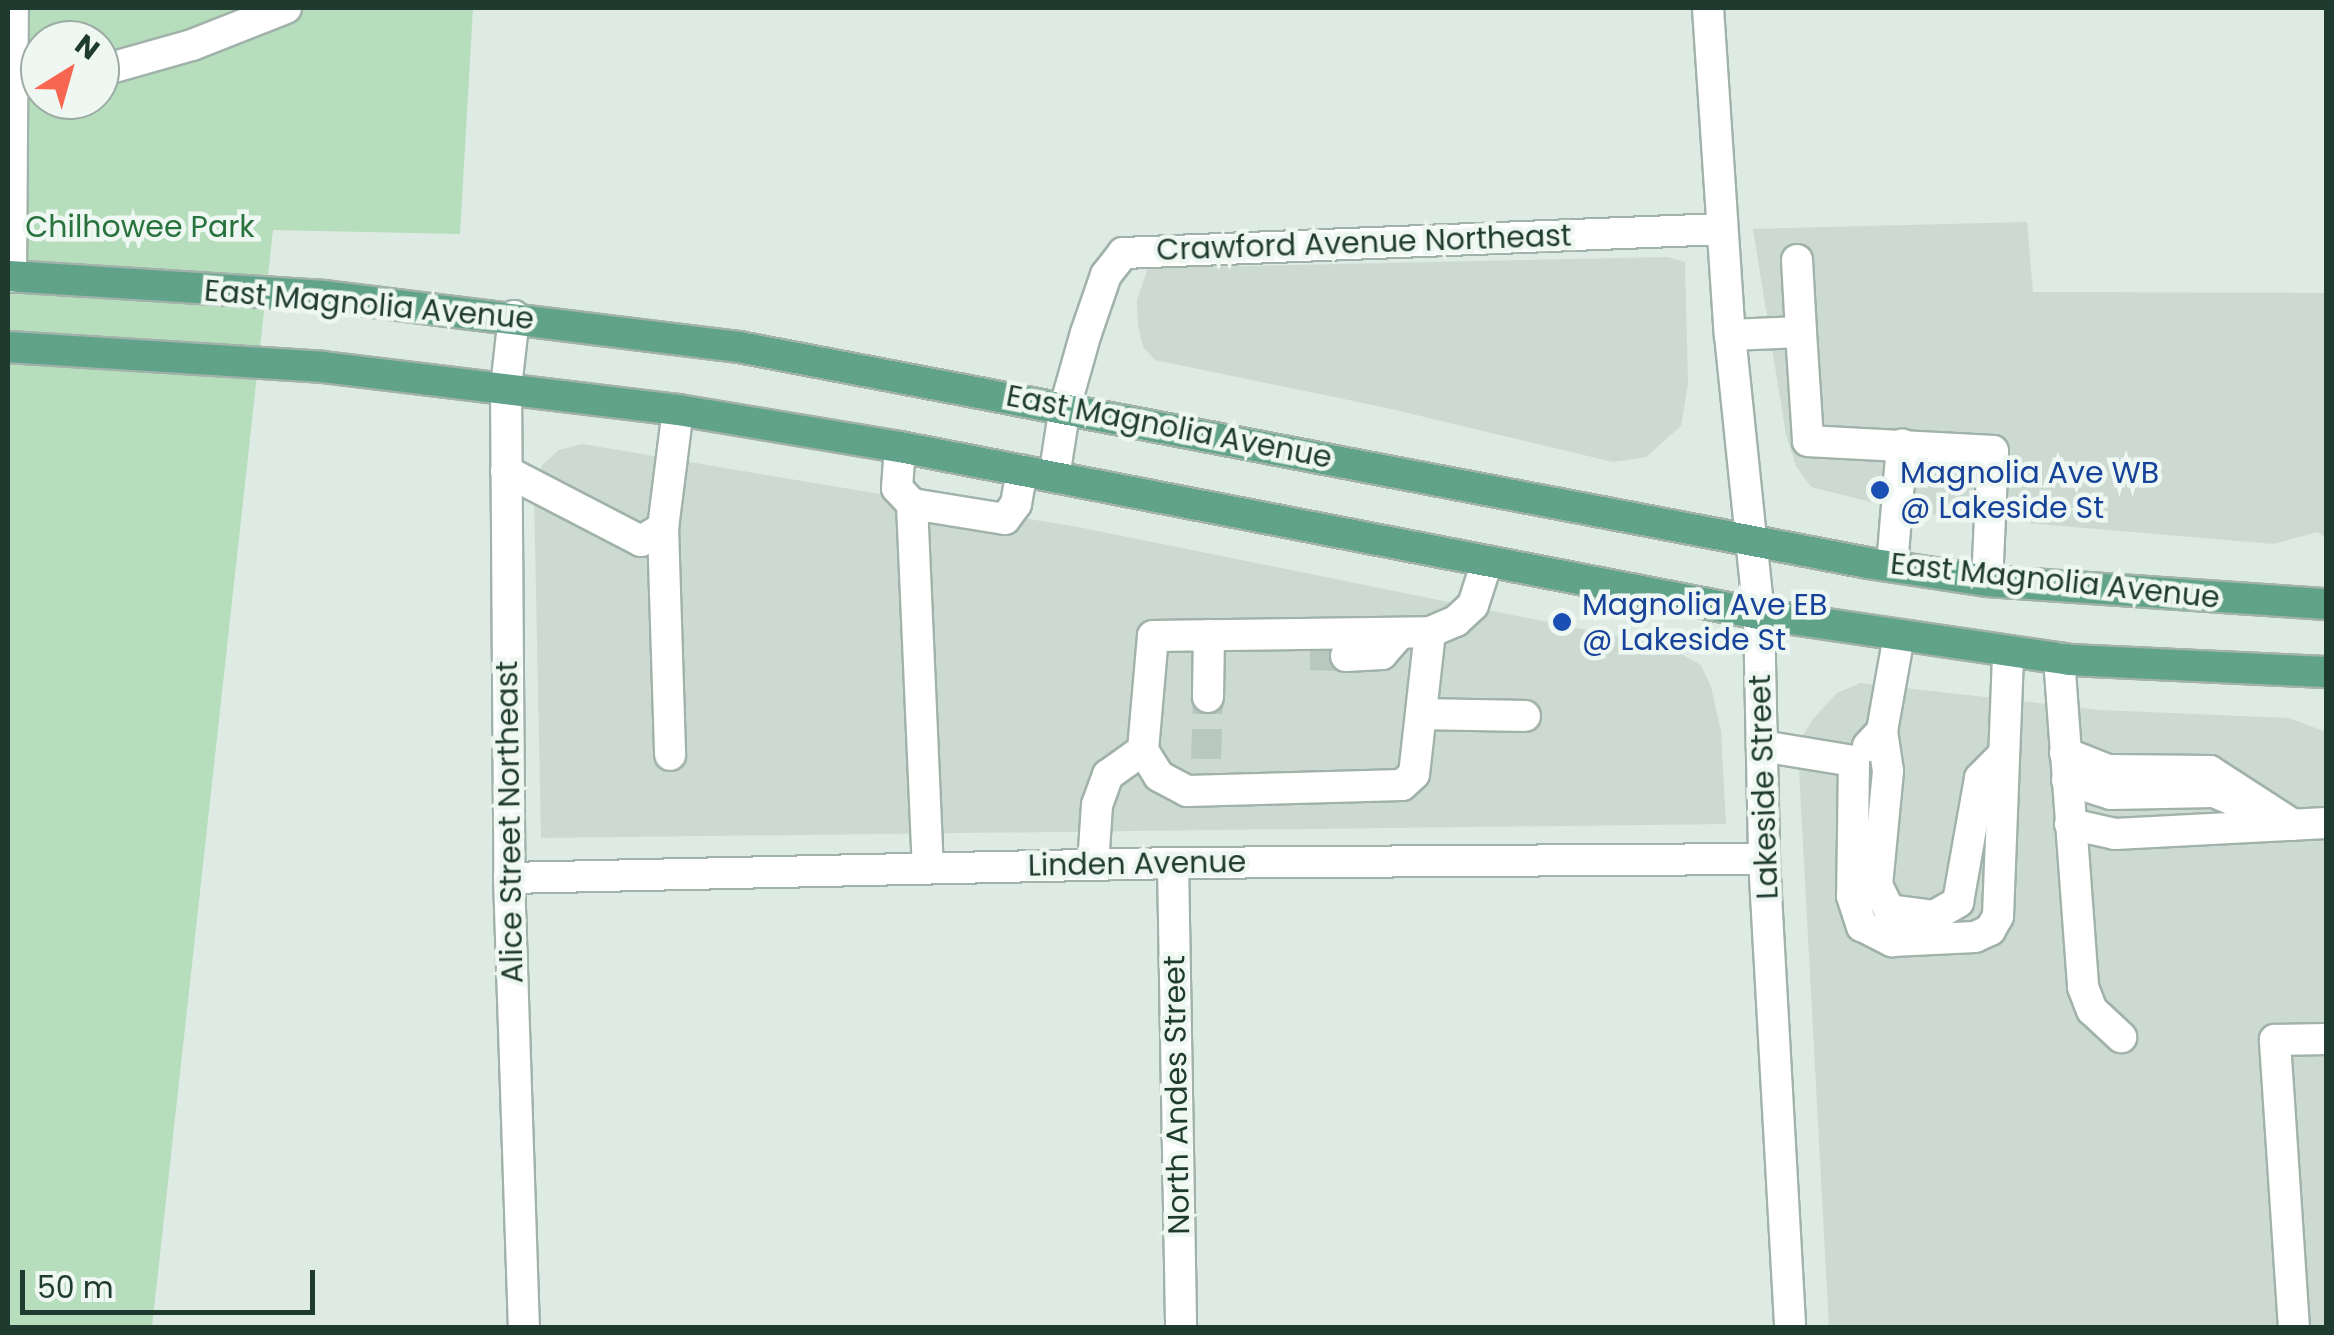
<!DOCTYPE html>
<html>
<head>
<meta charset="utf-8">
<style>
	body { margin:0 }
	#map { position:relative; width:2334px; height:1335px; overflow:hidden; background:#deeae4; font-family:Poppins,sans-serif }
	div>[style] { position:absolute }
	.built>* { inset:0; background:#ccdad2 }
	.green>* { inset:0; background:#b6ddbc }
	.minor-tunnel>* { height:30px; margin-top:-15px; transform-origin:0; background:repeating-linear-gradient(90deg,#b8c7c0 0 30px,transparent 0 45px) }
	.roads { filter:drop-shadow(2px 0 #a1b2aa) drop-shadow(-2px 0 #a1b2aa) drop-shadow(0 2px #a1b2aa) drop-shadow(0 -2px #a1b2aa) }
	.minor>* { height:30px; margin:-15px; padding:0 15px; transform-origin:15px; border-radius:15px; background:#fff }
	.major>* { height:30px; margin:-15px; padding:0 15px; transform-origin:15px; border-radius:15px; background:#61a28a }
	.dots>* { width:28px; height:28px; translate:-50% -50%; box-sizing:border-box; border:5px solid #eff7f2; border-radius:50% }
	span { translate:-50% -50%; white-space:nowrap; text-align:center; line-height:1.15; -webkit-text-stroke:9px #eff7f2; paint-order:stroke }
	.park-label { font-size:30px; color:#28733d }
	.street-label { font-size:30px; color:#1f3b30 }
	.transit-label { font-size:30px; color:#164399 }
	.left { translate:0 -50%; text-align:left }
	.frame { position:absolute; inset:0; border:10px solid #1f3b30; pointer-events:none }
	.north { position:absolute; left:20px; top:20px; width:100px; height:100px; box-sizing:border-box; background:#eff7f2; border:2px solid #9caca4; border-radius:50%; rotate:37deg; font-size:28px; font-weight:700; line-height:40px; text-align:center; color:#1f3b30 }
	.north::after { content:''; display:block; margin:auto; width:35px; height:45px; background:#f76650; clip-path:polygon(50% 0,100% 100%,50% 72%,0 100%) }
	.scale { position:absolute; left:20px; top:1270px; width:295px; height:45px; box-sizing:border-box; border:5px solid #1f3b30; border-top:0; padding-left:12px; font-size:30px; line-height:35px; white-space:nowrap; color:#1f3b30; -webkit-text-stroke:8px #eff7f2; paint-order:stroke }
</style>
</head>
<body>
<div id="map">
	<div class="built">
		<i style="clip-path:polygon(2027px 222px,2033px 292px,2326px 293px,2326px 539px,2318px 532px,2273px 544px,2025px 523px,1911px 512px,1811px 487px,1796px 466px,1786px 435px,1753px 229px)"></i>
		<i style="clip-path:polygon(1668px 257px,1685px 262px,1688px 384px,1681px 426px,1646px 457px,1613px 462px,1387px 408px,1155px 360px,1143px 347px,1138px 326px,1137px 300px,1148px 268px)"></i>
		<i style="clip-path:polygon(582px 444px,1083px 528px,1666px 646px,1701px 665px,1711px 687px,1721px 731px,1726px 824px,541px 838px,534px 492px,542px 465px,559px 450px)"></i>
		<i style="clip-path:polygon(1860px 683px,2100px 710px,2289px 718px,2326px 732px,2326px 1327px,1829px 1327px,1799px 770px,1800px 740px,1813px 719px,1837px 693px)"></i>
	</div>
	<div class="green">
		<i style="clip-path:polygon(evenodd,8px 8px,473px 8px,460px 234px,273px 230px,152px 1327px,8px 1328px,8px 8px,40px 40px,100px 40px,100px 100px,40px 100px,40px 40px)"></i>
	</div>
	<div class="minor-tunnel">
		<i style="left:1310px;top:655px;width:36px;rotate:2deg"></i>
		<i style="left:1206px;top:759px;width:62px;rotate:-88.2deg"></i>
	</div>
	<div class="roads">
		<div class="minor">
			<i style="left:1708px;top:8px;width:328px;rotate:86.2deg"></i>
			<i style="left:1730px;top:335px;width:281px;rotate:84.1deg"></i>
			<i style="left:1759px;top:614px;width:245px;rotate:88.8deg"></i>
			<i style="left:1764px;top:859px;width:470px;rotate:86.8deg"></i>
			<i style="left:100px;top:71px;width:96px;rotate:-15.8deg"></i>
			<i style="left:192px;top:45px;width:101px;rotate:-21.5deg"></i>
			<i style="left:8px;top:83px;width:32px;rotate:-2deg"></i>
			<i style="left:1797px;top:260px;width:72px;rotate:86.8deg"></i>
			<i style="left:11px;top:277px;width:269px;rotate:-89.6deg"></i>
			<i style="left:514px;top:316px;width:71px;rotate:96.4deg"></i>
			<i style="left:506px;top:387px;width:491px;rotate:89.6deg"></i>
			<i style="left:509px;top:878px;width:450px;rotate:88.1deg"></i>
			<i style="left:1730px;top:335px;width:71px;rotate:-2.4deg"></i>
			<i style="left:1801px;top:332px;width:109px;rotate:86.3deg"></i>
			<i style="left:1808px;top:441px;width:185px;rotate:3.1deg"></i>
			<i style="left:1993px;top:451px;width:130px;rotate:92.6deg"></i>
			<i style="left:900px;top:447px;width:41px;rotate:94.2deg"></i>
			<i style="left:897px;top:488px;width:22px;rotate:47deg"></i>
			<i style="left:912px;top:504px;width:94px;rotate:9.2deg"></i>
			<i style="left:1005px;top:519px;width:19px;rotate:-54deg"></i>
			<i style="left:1016px;top:504px;width:34px;rotate:-80deg"></i>
			<i style="left:506px;top:471px;width:152px;rotate:27.4deg"></i>
			<i style="left:641px;top:541px;width:26px;rotate:-31deg"></i>
			<i style="left:663px;top:528px;width:119px;rotate:-82.8deg"></i>
			<i style="left:1054px;top:477px;width:71px;rotate:-81.1deg"></i>
			<i style="left:1065px;top:407px;width:77px;rotate:-74.2deg"></i>
			<i style="left:1086px;top:333px;width:61px;rotate:-71deg"></i>
			<i style="left:1106px;top:275px;width:28px;rotate:-52deg"></i>
			<i style="left:1123px;top:253px;width:599px;rotate:-2.29deg"></i>
			<i style="left:912px;top:504px;width:364px;rotate:87.5deg"></i>
			<i style="left:663px;top:528px;width:227px;rotate:88.2deg"></i>
			<i style="left:1892px;top:566px;width:122px;rotate:-85.3deg"></i>
			<i style="left:1430px;top:632px;width:143px;rotate:96.4deg"></i>
			<i style="left:1414px;top:774px;width:16px;rotate:137deg"></i>
			<i style="left:1402px;top:785px;width:215px;rotate:178.4deg"></i>
			<i style="left:1187px;top:791px;width:32px;rotate:-152deg"></i>
			<i style="left:1159px;top:776px;width:31px;rotate:-122deg"></i>
			<i style="left:1143px;top:750px;width:114px;rotate:-85deg"></i>
			<i style="left:1153px;top:636px;width:277px;rotate:-0.8deg"></i>
			<i style="left:1430px;top:632px;width:28px;rotate:-23deg"></i>
			<i style="left:1456px;top:621px;width:23px;rotate:-43deg"></i>
			<i style="left:1473px;top:605px;width:45px;rotate:-72deg"></i>
			<i style="left:1346px;top:656px;width:36px;rotate:-3deg"></i>
			<i style="left:1382px;top:654px;width:28px;rotate:-49deg"></i>
			<i style="left:2059px;top:658px;width:330px;rotate:85.8deg"></i>
			<i style="left:2083px;top:987px;width:25px;rotate:69deg"></i>
			<i style="left:2092px;top:1010px;width:40px;rotate:43deg"></i>
			<i style="left:1208px;top:697px;width:62px;rotate:-89.1deg"></i>
			<i style="left:1421px;top:714px;width:104px;rotate:1.1deg"></i>
			<i style="left:1882px;top:731px;width:40px;rotate:81.5deg"></i>
			<i style="left:1888px;top:771px;width:115px;rotate:95.5deg"></i>
			<i style="left:1877px;top:885px;width:28px;rotate:64deg"></i>
			<i style="left:1889px;top:910px;width:45px;rotate:7.6deg"></i>
			<i style="left:1934px;top:916px;width:28px;rotate:-30deg"></i>
			<i style="left:1958px;top:902px;width:126px;rotate:-79.9deg"></i>
			<i style="left:1980px;top:778px;width:34px;rotate:-45deg"></i>
			<i style="left:1762px;top:746px;width:93px;rotate:9.3deg"></i>
			<i style="left:1854px;top:761px;width:135px;rotate:90.8deg"></i>
			<i style="left:1852px;top:896px;width:32px;rotate:72deg"></i>
			<i style="left:1862px;top:926px;width:34px;rotate:27deg"></i>
			<i style="left:1892px;top:941px;width:83px;rotate:-2.8deg"></i>
			<i style="left:1975px;top:937px;width:17px;rotate:-25deg"></i>
			<i style="left:1990px;top:930px;width:16px;rotate:-60deg"></i>
			<i style="left:1998px;top:916px;width:264px;rotate:-87.8deg"></i>
			<i style="left:1868px;top:746px;width:21px;rotate:-47deg"></i>
			<i style="left:1882px;top:731px;width:97px;rotate:-79.9deg"></i>
			<i style="left:2065px;top:753px;width:46px;rotate:21.6deg"></i>
			<i style="left:2108px;top:770px;width:102px;rotate:0.6deg"></i>
			<i style="left:2210px;top:771px;width:99px;rotate:33deg"></i>
			<i style="left:2067px;top:780px;width:46px;rotate:17.7deg"></i>
			<i style="left:2111px;top:794px;width:103px;rotate:-1.1deg"></i>
			<i style="left:2214px;top:792px;width:33px;rotate:23deg"></i>
			<i style="left:2070px;top:824px;width:46px;rotate:12.5deg"></i>
			<i style="left:2115px;top:834px;width:211px;rotate:-3deg"></i>
			<i style="left:1173px;top:863px;width:465px;rotate:89deg"></i>
			<i style="left:1093px;top:865px;width:60px;rotate:-86.2deg"></i>
			<i style="left:1097px;top:805px;width:32px;rotate:-70deg"></i>
			<i style="left:1108px;top:775px;width:43px;rotate:-35.5deg"></i>
			<i style="left:509px;top:878px;width:664px;rotate:-1.29deg"></i>
			<i style="left:1173px;top:863px;width:591px;rotate:-0.39deg"></i>
			<i style="left:2294px;top:1328px;width:289px;rotate:-93.8deg"></i>
			<i style="left:2275px;top:1040px;width:51px;rotate:-1.1deg"></i>
		</div>
		<div class="major">
			<i style="left:8px;top:276px;width:317px;rotate:3.6deg"></i>
			<i style="left:324px;top:296px;width:418px;rotate:7deg"></i>
			<i style="left:739px;top:347px;width:1149px;rotate:10.83deg"></i>
			<i style="left:1868px;top:563px;width:120px;rotate:8.6deg"></i>
			<i style="left:1987px;top:581px;width:340px;rotate:3.9deg"></i>
			<i style="left:8px;top:347px;width:315px;rotate:3.6deg"></i>
			<i style="left:322px;top:367px;width:359px;rotate:6.9deg"></i>
			<i style="left:678px;top:410px;width:225px;rotate:9.5deg"></i>
			<i style="left:900px;top:447px;width:875px;rotate:11deg"></i>
			<i style="left:1759px;top:614px;width:313px;rotate:8.4deg"></i>
			<i style="left:2069px;top:660px;width:257px;rotate:2.7deg"></i>
		</div>
	</div>
	<div class="dots">
		<i style="left:1880px;top:490px;background:#1a4fb4"></i>
		<i style="left:1562px;top:622px;background:#1a4fb4"></i>
	</div>
	<div class="park-label">
		<span style="left:140px;top:227px">Chilhowee Park</span>
	</div>
	<div class="street-label">
		<span style="left:1364px;top:243px;rotate:-2deg">Crawford Avenue Northeast</span>
		<span style="left:369px;top:305px;rotate:5deg">East Magnolia Avenue</span>
		<span style="left:1169px;top:427px;rotate:11deg">East Magnolia Avenue</span>
		<span style="left:2055px;top:581px;rotate:6deg">East Magnolia Avenue</span>
		<span style="left:1764px;top:787px;rotate:-92deg">Lakeside Street</span>
		<span style="left:510px;top:822px;rotate:-91deg">Alice Street Northeast</span>
		<span style="left:1137px;top:864px;rotate:-1deg">Linden Avenue</span>
		<span style="left:1177px;top:1095px;rotate:-91deg">North Andes Street</span>
	</div>
	<div class="transit-label">
		<span class="left" style="left:1900px;top:490px">Magnolia Ave WB<br>@ Lakeside St</span>
		<span class="left" style="left:1582px;top:622px">Magnolia Ave EB<br>@ Lakeside St</span>
	</div>
	<div class="frame"></div>
	<div class="north">N</div>
	<div class="scale">50 m</div>
</div>
</body>
</html>
